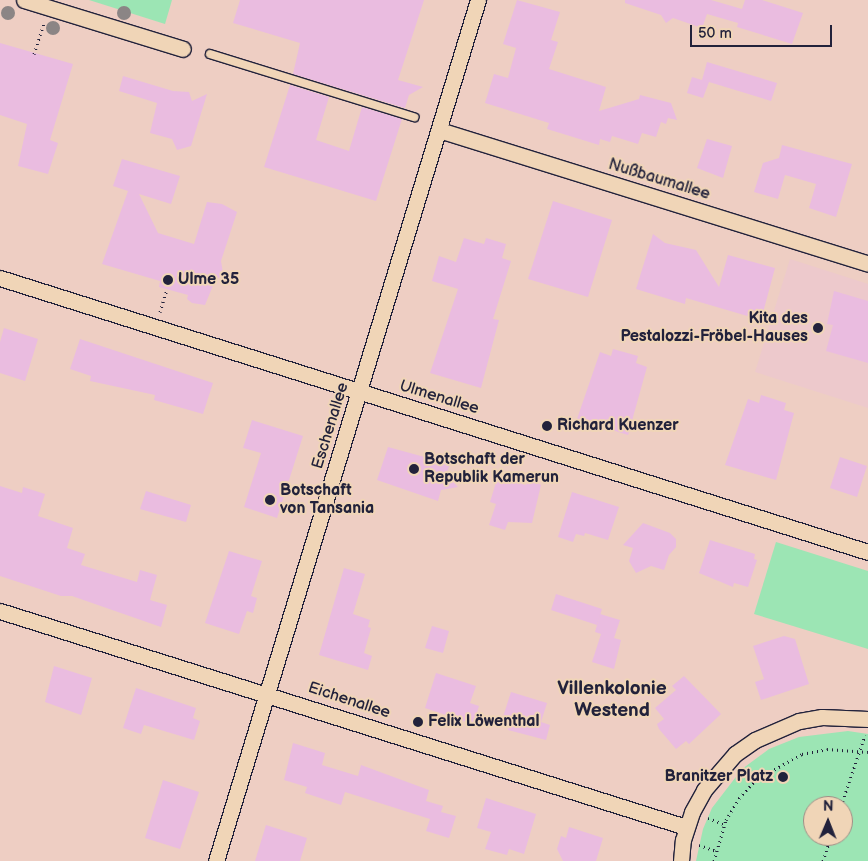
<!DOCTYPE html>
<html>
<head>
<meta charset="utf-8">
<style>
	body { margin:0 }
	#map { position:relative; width:868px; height:861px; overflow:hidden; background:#eecec3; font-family:"Balsamiq Sans",sans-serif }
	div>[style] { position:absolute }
	.built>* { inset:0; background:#edc9cc }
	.green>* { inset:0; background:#9ce5b4 }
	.building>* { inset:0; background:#eabce0 }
	.path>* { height:3px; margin-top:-1.5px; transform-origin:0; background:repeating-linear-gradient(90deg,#22223b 0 1px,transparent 0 5px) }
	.roads { filter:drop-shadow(1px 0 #22223b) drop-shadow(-1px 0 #22223b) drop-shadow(0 1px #22223b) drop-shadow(0 -1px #22223b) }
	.lane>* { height:8px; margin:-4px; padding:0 4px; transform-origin:4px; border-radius:4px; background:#f0d5b7 }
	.street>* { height:15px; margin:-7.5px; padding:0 7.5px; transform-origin:7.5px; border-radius:7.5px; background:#f0d5b7 }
	.trees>* { width:14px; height:14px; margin:-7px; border-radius:50%; background:#8b8585 }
	.dots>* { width:14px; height:14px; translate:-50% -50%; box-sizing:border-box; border:2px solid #f0d5b7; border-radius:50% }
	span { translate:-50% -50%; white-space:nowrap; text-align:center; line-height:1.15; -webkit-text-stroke:4px #f0d5b7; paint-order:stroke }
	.street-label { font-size:16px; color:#22223b }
	.poi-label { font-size:16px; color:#22223b; font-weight:700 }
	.left { translate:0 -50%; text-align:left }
	.right { translate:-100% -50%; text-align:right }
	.quarter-label { font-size:19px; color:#22223b; font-weight:700 }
	.north { position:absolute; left:803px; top:796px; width:50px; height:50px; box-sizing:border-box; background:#f0d5b7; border:1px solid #9e8d85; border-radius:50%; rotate:1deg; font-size:14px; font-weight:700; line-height:20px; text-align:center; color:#22223b }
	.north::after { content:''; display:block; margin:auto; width:18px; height:22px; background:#22223b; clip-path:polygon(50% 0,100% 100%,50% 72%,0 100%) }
	.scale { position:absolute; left:690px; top:25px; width:142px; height:22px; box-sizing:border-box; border:2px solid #22223b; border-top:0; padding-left:6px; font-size:15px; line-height:18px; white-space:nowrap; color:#22223b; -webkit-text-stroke:4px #f0d5b7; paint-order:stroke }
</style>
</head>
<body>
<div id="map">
	<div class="built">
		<i style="clip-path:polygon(790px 259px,868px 284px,868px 408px,755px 372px)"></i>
	</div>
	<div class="green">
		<i style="clip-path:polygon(89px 0,172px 0,165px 24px)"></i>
		<i style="clip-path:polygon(776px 542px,868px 571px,868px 649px,754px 614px)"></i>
		<i style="clip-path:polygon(evenodd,848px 731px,868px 734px,868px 861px,696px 861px,703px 829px,712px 808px,742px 769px,769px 749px,799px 737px,848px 731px,813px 806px,843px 806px,843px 836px,813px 836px,813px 806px)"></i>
	</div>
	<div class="building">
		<i style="clip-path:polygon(240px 0,424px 0,398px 80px,423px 87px,409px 95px,405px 108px,293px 74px,300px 43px,233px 23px)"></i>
		<i style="clip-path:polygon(517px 0,560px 12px,551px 40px,558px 42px,549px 69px,606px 87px,599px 111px,639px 99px,640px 95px,671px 103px,677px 120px,668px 118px,666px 124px,661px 122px,656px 137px,642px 133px,638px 144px,612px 136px,610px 142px,600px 139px,599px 145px,547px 129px,549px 123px,485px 103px,494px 74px,508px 78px,516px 48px,503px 44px)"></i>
		<i style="clip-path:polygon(625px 0,711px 0,742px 9px,745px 0,762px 0,803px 13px,792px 44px,737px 27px,738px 23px,707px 14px,702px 28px,673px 18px,666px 23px,661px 15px,625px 3px)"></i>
		<i style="clip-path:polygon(0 43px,73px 64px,50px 140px,58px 143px,48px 174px,18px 166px,27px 124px,0 115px)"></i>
		<i style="clip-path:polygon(707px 62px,777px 83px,771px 101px,709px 82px,703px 98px,687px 93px,692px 77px,702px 80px)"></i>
		<i style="clip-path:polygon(123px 76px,173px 91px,189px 92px,192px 101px,207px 94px,191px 146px,177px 150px,172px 139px,150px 133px,157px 103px,119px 91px)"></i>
		<i style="clip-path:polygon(290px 85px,329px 97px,316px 140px,349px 151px,362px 107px,402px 119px,376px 201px,264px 167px)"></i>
		<i style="clip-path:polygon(707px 139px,732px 146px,723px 178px,697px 168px)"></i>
		<i style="clip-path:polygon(782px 145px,852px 164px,836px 217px,809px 208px,816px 184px,785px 175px,778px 199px,754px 192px,763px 163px,779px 158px)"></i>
		<i style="clip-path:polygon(122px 159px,180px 176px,171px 204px,139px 194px,158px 233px,194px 244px,207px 202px,222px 204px,237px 212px,221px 261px,223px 273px,214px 283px,205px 305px,192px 303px,187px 299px,188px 295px,159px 287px,160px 281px,102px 264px,128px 191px,113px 186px)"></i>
		<i style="clip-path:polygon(553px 201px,612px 220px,588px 297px,528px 279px)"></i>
		<i style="clip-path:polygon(653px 234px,665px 243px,696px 250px,719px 287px,728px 255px,775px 268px,761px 320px,686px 298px,685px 304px,636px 289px)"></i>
		<i style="clip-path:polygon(464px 238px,484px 244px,486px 238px,506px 244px,502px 258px,511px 261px,493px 319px,499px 320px,481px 388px,430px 373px,458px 289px,432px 281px,439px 256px,456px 262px)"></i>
		<i style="clip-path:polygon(834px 291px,868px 301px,868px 363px,826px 351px,833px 325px,827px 324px)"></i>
		<i style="clip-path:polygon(4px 328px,38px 339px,25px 381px,0 373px,0 342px)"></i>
		<i style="clip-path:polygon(80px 339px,213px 383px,203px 414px,154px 400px,155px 395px,90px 381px,91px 376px,70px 369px)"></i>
		<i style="clip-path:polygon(613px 349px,638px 356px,636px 363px,647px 367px,628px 435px,577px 419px,600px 352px,611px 356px)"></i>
		<i style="clip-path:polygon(761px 395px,786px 403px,784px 410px,794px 413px,776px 480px,725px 465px,748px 399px,759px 403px)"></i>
		<i style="clip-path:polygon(252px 420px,303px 436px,277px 518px,244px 507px,261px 453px,243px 448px)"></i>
		<i style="clip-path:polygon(388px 447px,450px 464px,446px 474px,458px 487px,441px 490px,438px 501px,377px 480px)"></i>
		<i style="clip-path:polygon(840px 457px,867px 466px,857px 497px,830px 488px)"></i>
		<i style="clip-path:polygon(498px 476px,525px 485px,533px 481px,541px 485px,532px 523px,508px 522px,505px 530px,489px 525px,496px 504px,490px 502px)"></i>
		<i style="clip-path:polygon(0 486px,22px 493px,23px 487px,45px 494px,38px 516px,73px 528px,67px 548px,85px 554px,81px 565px,137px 582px,140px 570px,157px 575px,150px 600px,167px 605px,161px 627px,72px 596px,61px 596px,0 576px)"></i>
		<i style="clip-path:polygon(146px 491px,191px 505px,186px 522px,140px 509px)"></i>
		<i style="clip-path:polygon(572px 492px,619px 507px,608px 540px,585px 533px,584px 536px,576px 534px,573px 542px,558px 537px)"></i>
		<i style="clip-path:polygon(643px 523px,670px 533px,676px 539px,676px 547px,669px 555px,664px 570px,651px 566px,636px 573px,629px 561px,633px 548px,623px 545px)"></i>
		<i style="clip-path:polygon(710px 540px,755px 554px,754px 559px,757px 560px,748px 587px,734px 583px,733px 587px,699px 573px)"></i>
		<i style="clip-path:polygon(229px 551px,262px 561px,251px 596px,257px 598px,253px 613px,247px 611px,239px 634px,205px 623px)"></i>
		<i style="clip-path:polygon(344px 568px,365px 574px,353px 614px,370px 620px,368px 627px,371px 628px,364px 653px,372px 656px,368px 670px,319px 655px)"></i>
		<i style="clip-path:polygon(556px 594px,602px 609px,597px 625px,551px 610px)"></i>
		<i style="clip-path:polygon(600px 614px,620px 620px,614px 638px,621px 640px,614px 669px,592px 662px,601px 634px,595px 632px)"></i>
		<i style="clip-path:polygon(432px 626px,449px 631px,443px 653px,425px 648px)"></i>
		<i style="clip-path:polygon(784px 636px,795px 639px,809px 684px,761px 700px,755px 682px,764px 679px,753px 646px)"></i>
		<i style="clip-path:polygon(54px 666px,92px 678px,81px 715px,45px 702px)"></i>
		<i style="clip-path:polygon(436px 673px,476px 686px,470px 703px,479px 706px,473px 724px,425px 708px)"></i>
		<i style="clip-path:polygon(684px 676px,721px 714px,689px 744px,686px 741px,676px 749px,659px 729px,657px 724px,664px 719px,655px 708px,676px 690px,672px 686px)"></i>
		<i style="clip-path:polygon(136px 688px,196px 708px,193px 718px,200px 721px,194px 740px,144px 725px,141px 734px,123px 728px)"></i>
		<i style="clip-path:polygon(511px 692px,547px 703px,541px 722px,550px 725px,546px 740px,508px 730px,510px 722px,502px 720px)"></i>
		<i style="clip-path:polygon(293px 743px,325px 753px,322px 765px,358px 776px,361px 765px,429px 790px,426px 801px,443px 806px,441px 812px,456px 816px,449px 838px,426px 831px,430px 819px,345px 792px,341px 805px,305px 793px,307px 787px,284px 780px)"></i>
		<i style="clip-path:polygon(163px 780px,199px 792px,180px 849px,145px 838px)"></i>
		<i style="clip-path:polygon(486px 798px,536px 814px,524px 854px,509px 849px,507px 855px,485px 849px,491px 832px,477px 828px)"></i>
		<i style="clip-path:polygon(266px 825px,307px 838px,300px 861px,255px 861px)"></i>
		<i style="clip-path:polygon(569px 827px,603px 838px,596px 861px,563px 861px,557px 849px,561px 836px,566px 838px)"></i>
	</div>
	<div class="path">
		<i style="left:34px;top:54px;width:33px;rotate:-72deg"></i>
		<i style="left:160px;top:312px;width:24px;rotate:-73deg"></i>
		<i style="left:841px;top:806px;width:75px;rotate:-71.3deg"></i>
		<i style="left:708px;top:818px;width:17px;rotate:21deg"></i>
		<i style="left:699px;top:845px;width:18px;rotate:19deg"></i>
		<i style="left:714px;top:861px;width:43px;rotate:-73.7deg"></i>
		<i style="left:726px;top:820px;width:26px;rotate:-59deg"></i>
		<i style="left:739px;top:798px;width:26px;rotate:-47deg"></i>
		<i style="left:757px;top:779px;width:51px;rotate:-29.1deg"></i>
		<i style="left:802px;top:754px;width:25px;rotate:-11deg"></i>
		<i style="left:827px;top:749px;width:41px;rotate:4.2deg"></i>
		<i style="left:823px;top:861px;width:26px;rotate:-72deg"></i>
	</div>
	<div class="roads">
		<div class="lane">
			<i style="left:210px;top:54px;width:214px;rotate:17.2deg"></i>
		</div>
		<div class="street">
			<i style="left:24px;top:0;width:166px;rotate:17.1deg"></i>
			<i style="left:439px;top:130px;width:449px;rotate:17.3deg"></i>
			<i style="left:0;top:278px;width:910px;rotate:17.52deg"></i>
			<i style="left:0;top:611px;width:719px;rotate:17.48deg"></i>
			<i style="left:216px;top:861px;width:900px;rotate:-73.08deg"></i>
			<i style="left:681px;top:861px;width:21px;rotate:-85deg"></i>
			<i style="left:683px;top:840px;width:29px;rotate:-72deg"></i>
			<i style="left:692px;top:812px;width:25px;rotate:-61deg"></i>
			<i style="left:704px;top:790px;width:48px;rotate:-49.3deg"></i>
			<i style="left:735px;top:754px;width:24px;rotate:-35deg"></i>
			<i style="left:755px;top:740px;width:48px;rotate:-23.4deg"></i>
			<i style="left:799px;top:721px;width:23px;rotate:-10deg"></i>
			<i style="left:822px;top:717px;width:46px;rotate:2.5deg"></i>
		</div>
	</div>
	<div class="trees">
		<i style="left:8px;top:13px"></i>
		<i style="left:124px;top:13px"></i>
		<i style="left:53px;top:28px"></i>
	</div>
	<div class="dots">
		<i style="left:168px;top:280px;background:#22223b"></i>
		<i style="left:818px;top:328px;background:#22223b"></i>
		<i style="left:547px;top:426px;background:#22223b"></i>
		<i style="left:414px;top:469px;background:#22223b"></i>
		<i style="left:270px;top:500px;background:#22223b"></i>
		<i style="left:418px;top:722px;background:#22223b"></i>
		<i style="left:783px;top:777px;background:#22223b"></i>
	</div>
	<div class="street-label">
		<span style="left:659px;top:180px;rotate:17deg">Nußbaumallee</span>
		<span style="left:439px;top:398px;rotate:17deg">Ulmenallee</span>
		<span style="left:331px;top:426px;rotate:-73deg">Eschenallee</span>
		<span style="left:349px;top:701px;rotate:18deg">Eichenallee</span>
	</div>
	<div class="poi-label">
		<span class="left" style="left:178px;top:280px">Ulme 35</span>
		<span class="right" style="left:808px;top:328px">Kita des<br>Pestalozzi-Fröbel-Hauses</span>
		<span class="left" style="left:557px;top:426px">Richard Kuenzer</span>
		<span class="left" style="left:424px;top:469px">Botschaft der<br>Republik Kamerun</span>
		<span class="left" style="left:280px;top:500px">Botschaft<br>von Tansania</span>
		<span class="left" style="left:428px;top:722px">Felix Löwenthal</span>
		<span class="right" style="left:773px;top:777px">Branitzer Platz</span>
	</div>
	<div class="quarter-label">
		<span style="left:612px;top:700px">Villenkolonie<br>Westend</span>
	</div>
	<div class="north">N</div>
	<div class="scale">50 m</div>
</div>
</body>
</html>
